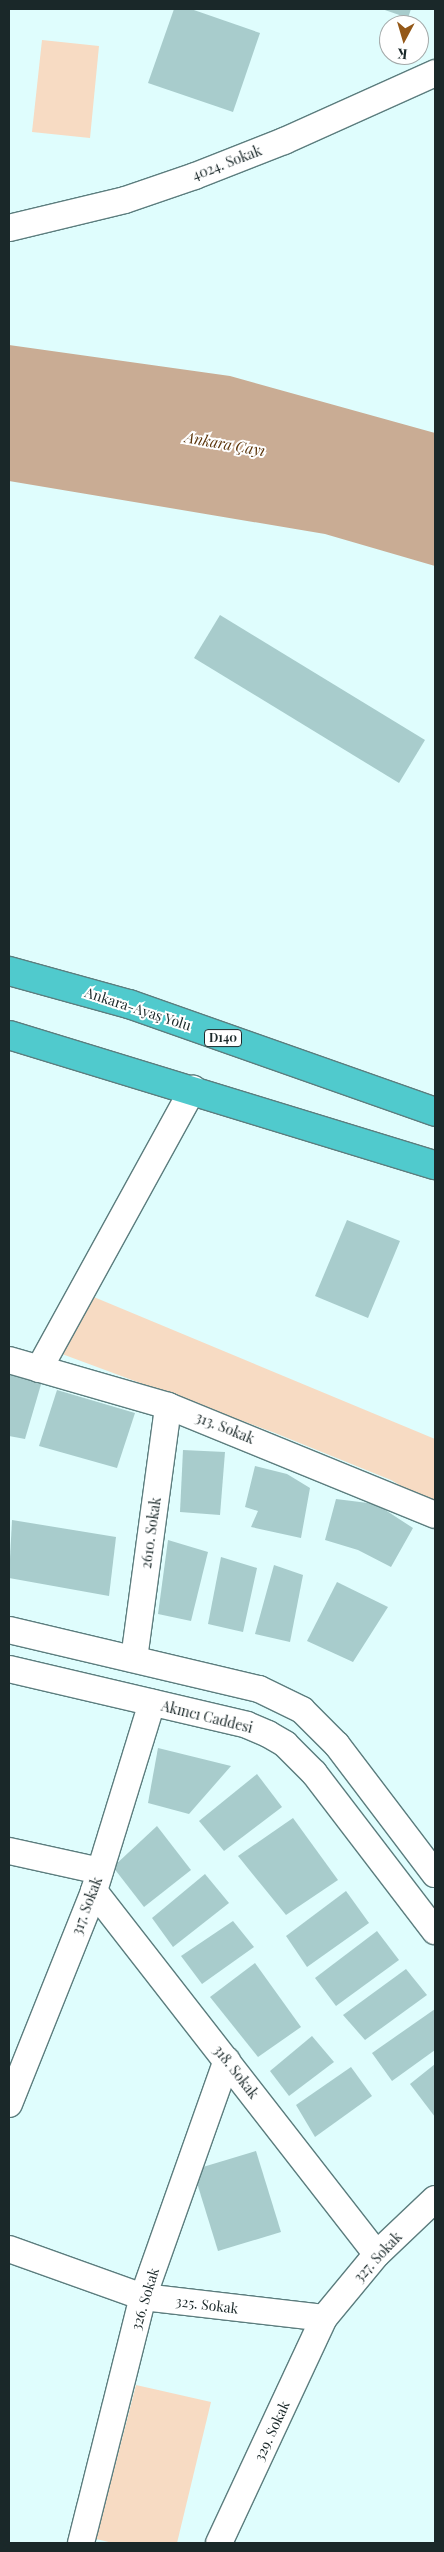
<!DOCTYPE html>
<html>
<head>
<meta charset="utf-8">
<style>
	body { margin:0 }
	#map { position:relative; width:444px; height:2552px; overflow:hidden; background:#dffdfd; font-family:"Playfair Display",serif }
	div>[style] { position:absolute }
	.green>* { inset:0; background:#f7dbc3 }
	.water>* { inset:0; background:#c9ac94 }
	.building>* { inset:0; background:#a8cccc }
	.roads { filter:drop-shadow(1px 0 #5c7d7e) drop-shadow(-1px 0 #5c7d7e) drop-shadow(0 1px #5c7d7e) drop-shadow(0 -1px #5c7d7e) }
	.minor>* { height:26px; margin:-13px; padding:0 13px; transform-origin:13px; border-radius:13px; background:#fff }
	.highway>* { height:28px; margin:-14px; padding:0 14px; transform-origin:14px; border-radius:14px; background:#50cacd }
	span { translate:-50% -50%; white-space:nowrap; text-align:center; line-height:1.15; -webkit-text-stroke:4px #fff; paint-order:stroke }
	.shield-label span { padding:1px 4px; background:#fff; border:1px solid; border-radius:4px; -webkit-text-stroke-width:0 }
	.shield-label { font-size:12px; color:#1a2829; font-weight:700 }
	.street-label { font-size:14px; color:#1a2829 }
	.water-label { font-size:15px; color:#5b3409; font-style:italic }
	.frame { position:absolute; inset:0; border:10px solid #1a2829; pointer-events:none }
	.north { position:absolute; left:379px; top:15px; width:50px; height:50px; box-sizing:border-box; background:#fff; border:1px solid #a3a9a9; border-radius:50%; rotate:186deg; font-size:14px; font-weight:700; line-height:20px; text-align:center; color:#1a2829 }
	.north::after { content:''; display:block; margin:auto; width:18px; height:22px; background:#945818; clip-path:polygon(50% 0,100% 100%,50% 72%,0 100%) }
</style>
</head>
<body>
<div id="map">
	<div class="green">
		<i style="clip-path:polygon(42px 40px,99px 46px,90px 138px,32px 132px)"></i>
		<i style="clip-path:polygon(89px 1295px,435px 1439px,435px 1506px,391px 1480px,275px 1433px,62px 1354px)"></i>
		<i style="clip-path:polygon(136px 2385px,211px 2402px,177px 2543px,113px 2543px,96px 2539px)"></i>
	</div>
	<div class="water">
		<i style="clip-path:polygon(9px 345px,230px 376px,435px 433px,435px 566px,325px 534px,9px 481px)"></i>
	</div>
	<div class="building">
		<i style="clip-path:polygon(174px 9px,191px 9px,260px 33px,233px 112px,148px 83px)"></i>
		<i style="clip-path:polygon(382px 9px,411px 9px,408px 18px)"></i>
		<i style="clip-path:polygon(220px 615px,425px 740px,399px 783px,194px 658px)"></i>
		<i style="clip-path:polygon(347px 1220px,400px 1241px,368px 1318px,315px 1296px)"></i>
		<i style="clip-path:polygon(9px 1371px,42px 1381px,25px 1439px,9px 1436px)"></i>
		<i style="clip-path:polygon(57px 1390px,135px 1413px,117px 1468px,39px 1446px)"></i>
		<i style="clip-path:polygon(183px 1450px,225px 1452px,220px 1515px,180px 1512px)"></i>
		<i style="clip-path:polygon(255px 1466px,287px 1474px,310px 1488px,301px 1538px,251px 1527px,258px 1511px,245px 1507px)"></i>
		<i style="clip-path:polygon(336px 1499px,376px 1504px,413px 1528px,391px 1567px,358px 1550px,325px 1540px)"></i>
		<i style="clip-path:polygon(12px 1520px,116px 1537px,109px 1596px,9px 1578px)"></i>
		<i style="clip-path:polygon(168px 1540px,208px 1552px,191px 1621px,158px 1614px)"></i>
		<i style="clip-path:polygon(221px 1557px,257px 1568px,243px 1632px,208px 1624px)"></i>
		<i style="clip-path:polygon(274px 1565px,303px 1575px,290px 1642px,255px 1634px)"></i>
		<i style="clip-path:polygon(337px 1582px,388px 1607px,353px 1662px,307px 1641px)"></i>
		<i style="clip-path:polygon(158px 1748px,231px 1766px,189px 1814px,148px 1803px)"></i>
		<i style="clip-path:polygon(257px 1774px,282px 1807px,224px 1851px,199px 1821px)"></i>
		<i style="clip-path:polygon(293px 1818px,338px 1880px,286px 1915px,238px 1856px)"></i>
		<i style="clip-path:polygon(157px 1826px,191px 1870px,144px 1907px,113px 1867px)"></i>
		<i style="clip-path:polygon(205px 1874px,229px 1903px,173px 1947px,152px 1918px)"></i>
		<i style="clip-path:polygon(346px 1891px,369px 1923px,307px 1967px,286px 1936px)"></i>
		<i style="clip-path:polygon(233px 1921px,254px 1947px,202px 1984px,181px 1956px)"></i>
		<i style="clip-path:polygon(377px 1931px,399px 1960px,336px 2006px,315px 1978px)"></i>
		<i style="clip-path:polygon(255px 1963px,301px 2027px,258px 2057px,210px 1997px)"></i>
		<i style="clip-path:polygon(406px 1969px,427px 1995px,365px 2040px,343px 2015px)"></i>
		<i style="clip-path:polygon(435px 2009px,435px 2050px,392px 2081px,372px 2053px)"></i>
		<i style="clip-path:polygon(312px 2036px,334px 2062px,289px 2096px,270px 2071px)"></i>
		<i style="clip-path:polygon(435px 2064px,435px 2117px,410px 2084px)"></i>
		<i style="clip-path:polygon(351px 2067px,372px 2096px,315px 2137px,296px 2105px)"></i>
		<i style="clip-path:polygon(256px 2151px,281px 2232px,218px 2251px,193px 2170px)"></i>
	</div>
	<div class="roads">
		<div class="minor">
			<i style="left:9px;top:228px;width:119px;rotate:-13.6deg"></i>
			<i style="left:125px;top:200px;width:74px;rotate:-18.9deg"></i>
			<i style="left:195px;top:176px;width:96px;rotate:-21.5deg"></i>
			<i style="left:284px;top:141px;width:166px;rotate:-24.2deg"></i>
			<i style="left:9px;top:1360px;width:166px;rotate:16.1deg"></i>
			<i style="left:168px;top:1406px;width:288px;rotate:22.2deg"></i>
			<i style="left:39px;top:1369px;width:320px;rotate:-61.2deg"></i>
			<i style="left:9px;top:1630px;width:257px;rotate:13.3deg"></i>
			<i style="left:259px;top:1689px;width:48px;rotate:26deg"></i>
			<i style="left:302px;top:1710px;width:49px;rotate:45deg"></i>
			<i style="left:337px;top:1745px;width:162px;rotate:52.8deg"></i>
			<i style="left:134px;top:1659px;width:255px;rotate:-82.3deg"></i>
			<i style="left:9px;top:1669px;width:244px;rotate:13.2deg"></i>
			<i style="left:247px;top:1725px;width:23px;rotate:23deg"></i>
			<i style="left:268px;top:1734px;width:20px;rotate:30deg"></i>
			<i style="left:285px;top:1744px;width:41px;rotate:45deg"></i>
			<i style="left:314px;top:1773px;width:199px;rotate:52.6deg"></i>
			<i style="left:9px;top:1851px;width:93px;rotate:12.4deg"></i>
			<i style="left:94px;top:1891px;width:460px;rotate:52.1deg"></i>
			<i style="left:9px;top:2104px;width:229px;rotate:-68.2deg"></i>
			<i style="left:94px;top:1891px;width:197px;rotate:-72.9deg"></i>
			<i style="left:9px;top:2249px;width:142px;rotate:19.7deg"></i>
			<i style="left:143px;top:2297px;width:182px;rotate:6.6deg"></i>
			<i style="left:81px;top:2543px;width:254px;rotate:-75.9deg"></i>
			<i style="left:143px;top:2297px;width:251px;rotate:-70.5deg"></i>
			<i style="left:219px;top:2543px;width:248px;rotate:-65deg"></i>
			<i style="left:324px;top:2318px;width:83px;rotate:-50.4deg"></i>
			<i style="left:377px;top:2254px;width:80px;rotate:-43.5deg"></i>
		</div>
		<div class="highway">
			<i style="left:9px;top:971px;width:124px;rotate:15.4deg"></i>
			<i style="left:129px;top:1004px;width:324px;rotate:19.4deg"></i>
			<i style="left:9px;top:1035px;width:445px;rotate:17deg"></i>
		</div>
	</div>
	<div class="shield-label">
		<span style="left:223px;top:1038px">D140</span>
	</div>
	<div class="street-label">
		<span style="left:227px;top:163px;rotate:-21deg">4024. Sokak</span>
		<span style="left:138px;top:1009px;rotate:18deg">Ankara-Ayaş Yolu</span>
		<span style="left:225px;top:1428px;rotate:22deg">313. Sokak</span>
		<span style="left:151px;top:1533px;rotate:-82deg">2610. Sokak</span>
		<span style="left:207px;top:1717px;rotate:14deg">Akıncı Caddesi</span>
		<span style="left:87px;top:1906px;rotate:-69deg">317. Sokak</span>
		<span style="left:236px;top:2072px;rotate:52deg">318. Sokak</span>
		<span style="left:378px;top:2257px;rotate:-47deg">327. Sokak</span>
		<span style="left:145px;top:2299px;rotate:-73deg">326. Sokak</span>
		<span style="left:207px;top:2305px;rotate:7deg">325. Sokak</span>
		<span style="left:272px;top:2431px;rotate:-65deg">329. Sokak</span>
	</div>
	<div class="water-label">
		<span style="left:225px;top:444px;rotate:10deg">Ankara Çayı</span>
	</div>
	<div class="frame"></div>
	<div class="north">K</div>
</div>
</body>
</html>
